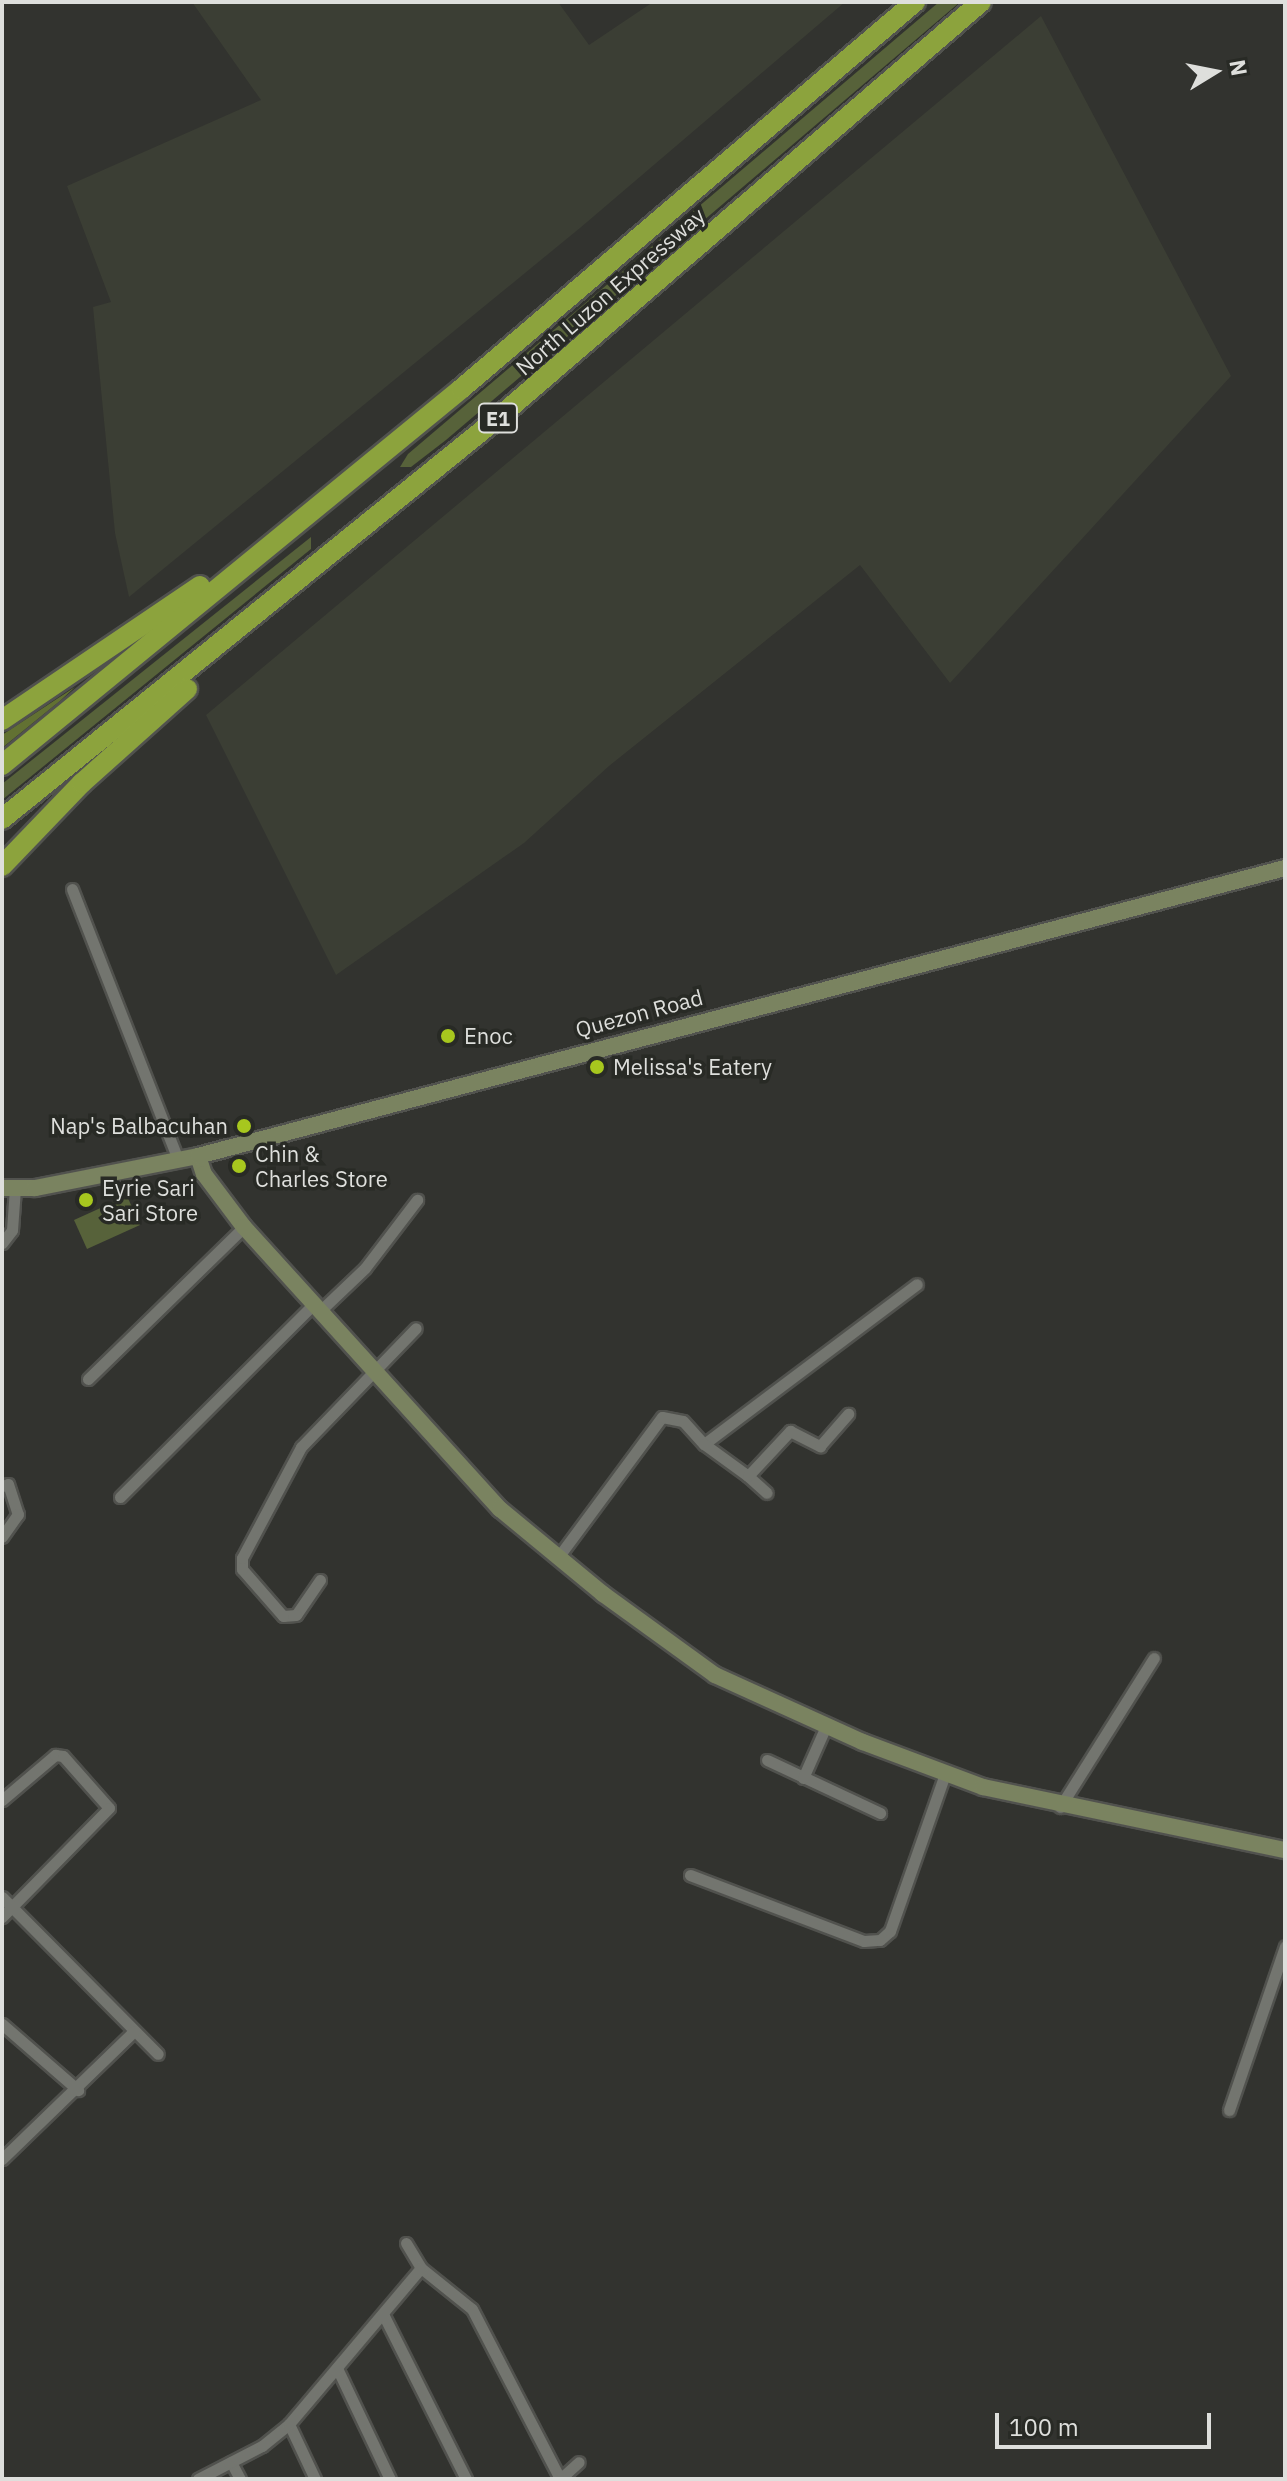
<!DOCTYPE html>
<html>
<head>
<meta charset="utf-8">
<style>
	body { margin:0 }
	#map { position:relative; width:1287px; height:2481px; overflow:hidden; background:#32332f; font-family:"IBM Plex Sans",sans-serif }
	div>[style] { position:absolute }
	.built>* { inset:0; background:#3b3e34 }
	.green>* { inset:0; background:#57623a }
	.forest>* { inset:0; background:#627132 }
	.roads { filter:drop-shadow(2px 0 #51524e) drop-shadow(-2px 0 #51524e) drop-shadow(0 2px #51524e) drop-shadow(0 -2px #51524e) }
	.street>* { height:11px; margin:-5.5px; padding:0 5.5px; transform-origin:5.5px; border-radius:5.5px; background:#73756f }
	.secondary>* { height:16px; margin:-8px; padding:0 8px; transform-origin:8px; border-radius:8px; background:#7a8360 }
	.highway>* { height:20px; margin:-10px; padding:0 10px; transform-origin:10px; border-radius:10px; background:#8ca33d }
	.dots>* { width:22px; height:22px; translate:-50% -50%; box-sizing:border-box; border:4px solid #282a25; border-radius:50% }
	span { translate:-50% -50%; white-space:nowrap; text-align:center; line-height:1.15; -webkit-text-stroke:7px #282a25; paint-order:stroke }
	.shield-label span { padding:2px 6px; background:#282a25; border:2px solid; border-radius:6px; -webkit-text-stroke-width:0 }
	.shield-label { font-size:20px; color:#dedfdc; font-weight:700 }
	.street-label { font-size:22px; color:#dedfdc }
	.poi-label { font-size:22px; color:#dedfdc }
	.left { translate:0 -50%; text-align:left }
	.right { translate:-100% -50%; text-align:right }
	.frame { position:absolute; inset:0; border:4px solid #dedfdc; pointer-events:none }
	.north { position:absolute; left:1175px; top:32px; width:80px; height:80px; -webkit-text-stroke:6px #282a25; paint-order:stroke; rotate:80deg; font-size:22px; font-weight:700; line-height:32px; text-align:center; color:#dedfdc }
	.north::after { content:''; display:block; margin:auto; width:28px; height:36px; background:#dedfdc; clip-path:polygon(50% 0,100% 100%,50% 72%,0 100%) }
	.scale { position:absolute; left:995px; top:2413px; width:216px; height:36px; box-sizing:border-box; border:4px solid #dedfdc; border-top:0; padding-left:10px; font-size:24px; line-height:28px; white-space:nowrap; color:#dedfdc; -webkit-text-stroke:6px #282a25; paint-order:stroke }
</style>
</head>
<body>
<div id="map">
	<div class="built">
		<i style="clip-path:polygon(192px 2px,558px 2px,589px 45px,653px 2px,845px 2px,580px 228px,129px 597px,115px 533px,93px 307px,111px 302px,67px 186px,261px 100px)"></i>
		<i style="clip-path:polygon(1041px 16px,1231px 376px,950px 683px,860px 565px,609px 766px,524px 843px,336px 975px,206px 715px)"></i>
	</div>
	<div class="green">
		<i style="clip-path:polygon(939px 2px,960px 2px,446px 440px,411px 467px,400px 467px,408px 454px)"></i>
		<i style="clip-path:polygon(311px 537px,311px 549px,2px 800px,2px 784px)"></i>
		<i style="clip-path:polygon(127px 1196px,140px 1225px,87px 1249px,74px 1220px)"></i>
	</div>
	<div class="forest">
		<i style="clip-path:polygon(75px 687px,60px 701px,2px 748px,2px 735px)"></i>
	</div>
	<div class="roads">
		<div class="street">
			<i style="left:72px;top:889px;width:291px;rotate:68.6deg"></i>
			<i style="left:2px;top:1243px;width:16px;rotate:-52deg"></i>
			<i style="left:12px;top:1230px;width:42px;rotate:-85.9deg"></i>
			<i style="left:320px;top:1311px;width:62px;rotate:-43.7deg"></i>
			<i style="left:365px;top:1268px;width:86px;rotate:-52.6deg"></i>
			<i style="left:88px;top:1379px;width:218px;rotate:-44.3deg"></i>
			<i style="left:704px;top:1444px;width:266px;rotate:-36.9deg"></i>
			<i style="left:748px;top:1476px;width:25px;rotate:42deg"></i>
			<i style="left:2px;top:1486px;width:6px;rotate:-18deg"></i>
			<i style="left:8px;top:1484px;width:32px;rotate:72deg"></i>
			<i style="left:18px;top:1514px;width:28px;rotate:125deg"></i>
			<i style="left:120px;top:1497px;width:274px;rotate:-44.9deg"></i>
			<i style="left:559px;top:1556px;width:173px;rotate:-53.5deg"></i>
			<i style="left:662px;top:1417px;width:21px;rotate:11deg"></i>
			<i style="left:683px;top:1421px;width:31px;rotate:48deg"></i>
			<i style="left:704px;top:1444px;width:54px;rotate:36deg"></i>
			<i style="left:748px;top:1476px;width:62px;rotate:-47deg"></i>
			<i style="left:790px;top:1431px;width:34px;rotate:27deg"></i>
			<i style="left:820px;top:1446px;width:43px;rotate:-48.8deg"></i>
			<i style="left:320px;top:1580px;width:42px;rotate:124.4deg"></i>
			<i style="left:296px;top:1615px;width:13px;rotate:176deg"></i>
			<i style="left:283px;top:1616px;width:62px;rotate:-131.1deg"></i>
			<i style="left:242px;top:1569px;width:11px;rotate:-90deg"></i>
			<i style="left:242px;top:1558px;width:126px;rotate:-62deg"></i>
			<i style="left:301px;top:1447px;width:165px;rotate:-46deg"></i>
			<i style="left:767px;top:1760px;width:125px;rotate:25.1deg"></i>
			<i style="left:803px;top:1778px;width:57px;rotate:-66.1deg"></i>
			<i style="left:2px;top:1800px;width:70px;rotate:-40.3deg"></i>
			<i style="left:55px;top:1755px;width:8px;rotate:7deg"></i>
			<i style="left:63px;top:1756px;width:69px;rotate:48.5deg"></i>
			<i style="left:109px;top:1808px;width:153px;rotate:134.5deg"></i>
			<i style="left:1060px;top:1807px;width:176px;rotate:-57.8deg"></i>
			<i style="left:690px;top:1875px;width:186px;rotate:20.8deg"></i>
			<i style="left:864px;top:1941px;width:16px;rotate:-4deg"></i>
			<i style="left:880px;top:1940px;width:13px;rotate:-42deg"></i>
			<i style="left:890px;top:1931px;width:166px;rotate:-70.7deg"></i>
			<i style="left:2px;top:1897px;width:221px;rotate:45.2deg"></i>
			<i style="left:2px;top:2024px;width:101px;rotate:41deg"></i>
			<i style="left:1229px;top:2110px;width:173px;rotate:-71.1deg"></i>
			<i style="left:2px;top:2159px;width:184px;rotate:-44.1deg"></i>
			<i style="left:406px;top:2243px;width:29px;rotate:59deg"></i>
			<i style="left:421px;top:2268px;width:65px;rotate:38.8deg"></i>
			<i style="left:472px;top:2309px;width:191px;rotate:62.6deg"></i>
			<i style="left:383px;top:2314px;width:185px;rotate:63.3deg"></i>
			<i style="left:337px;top:2368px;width:123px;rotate:64.5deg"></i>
			<i style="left:289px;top:2424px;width:61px;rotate:64.7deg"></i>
			<i style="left:231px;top:2462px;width:19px;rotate:62deg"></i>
			<i style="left:198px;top:2479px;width:72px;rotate:-27.3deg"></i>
			<i style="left:262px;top:2446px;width:35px;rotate:-39deg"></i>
			<i style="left:289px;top:2424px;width:204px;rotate:-49.8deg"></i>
			<i style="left:560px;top:2479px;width:25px;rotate:-42deg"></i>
		</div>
		<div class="secondary">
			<i style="left:198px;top:1156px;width:19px;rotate:72deg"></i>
			<i style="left:204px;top:1174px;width:66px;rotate:53deg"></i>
			<i style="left:244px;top:1227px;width:381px;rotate:47.8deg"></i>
			<i style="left:500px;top:1509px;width:134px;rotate:39.5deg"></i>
			<i style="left:603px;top:1594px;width:138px;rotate:35.9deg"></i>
			<i style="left:715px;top:1675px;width:162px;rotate:24.4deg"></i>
			<i style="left:863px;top:1742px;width:128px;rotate:20.6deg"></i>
			<i style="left:983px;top:1787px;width:309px;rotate:11.8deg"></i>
			<i style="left:2px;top:1188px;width:33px"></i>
			<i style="left:35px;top:1188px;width:166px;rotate:-11.1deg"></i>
			<i style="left:198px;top:1156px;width:1125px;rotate:-14.84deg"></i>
		</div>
		<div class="highway">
			<i style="left:2px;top:720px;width:239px;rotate:-34.1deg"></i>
			<i style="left:2px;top:765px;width:593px;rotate:-39.32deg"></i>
			<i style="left:461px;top:389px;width:597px;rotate:-40.45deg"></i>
			<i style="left:2px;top:819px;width:639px;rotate:-38.97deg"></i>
			<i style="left:499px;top:417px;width:636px;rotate:-40.73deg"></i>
			<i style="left:2px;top:866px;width:115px;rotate:-46.1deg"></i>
			<i style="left:82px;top:783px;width:141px;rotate:-41.8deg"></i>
		</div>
	</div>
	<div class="dots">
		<i style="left:448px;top:1036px;background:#a7c71e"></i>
		<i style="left:597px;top:1067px;background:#a7c71e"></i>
		<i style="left:244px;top:1126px;background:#a7c71e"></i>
		<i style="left:239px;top:1166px;background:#a7c71e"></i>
		<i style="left:86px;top:1200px;background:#a7c71e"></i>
	</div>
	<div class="shield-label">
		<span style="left:498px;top:418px">E1</span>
	</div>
	<div class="street-label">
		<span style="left:610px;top:291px;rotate:-41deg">North Luzon Expressway</span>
		<span style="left:639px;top:1013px;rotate:-15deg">Quezon Road</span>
	</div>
	<div class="poi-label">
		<span class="left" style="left:464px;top:1036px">Enoc</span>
		<span class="left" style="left:613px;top:1067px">Melissa's Eatery</span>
		<span class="right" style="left:228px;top:1126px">Nap's Balbacuhan</span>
		<span class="left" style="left:255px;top:1166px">Chin &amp;<br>Charles Store</span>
		<span class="left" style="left:102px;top:1200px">Eyrie Sari<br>Sari Store</span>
	</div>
	<div class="frame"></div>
	<div class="north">N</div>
	<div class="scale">100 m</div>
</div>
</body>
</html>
